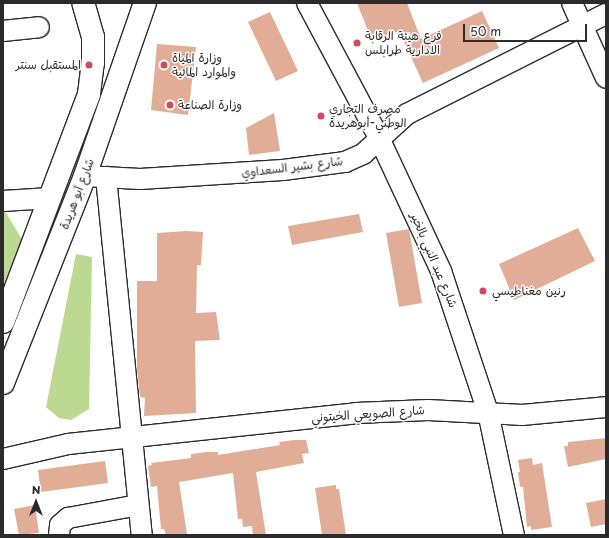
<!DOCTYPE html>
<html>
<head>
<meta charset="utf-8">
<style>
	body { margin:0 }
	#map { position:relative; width:609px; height:538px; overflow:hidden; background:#fff; font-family:"Playpen Sans","Playpen Sans Arabic",sans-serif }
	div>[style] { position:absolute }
	.green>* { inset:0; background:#bbd991 }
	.building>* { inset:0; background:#e2ad96 }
	.roads { filter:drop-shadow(1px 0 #2b2b2b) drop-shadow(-1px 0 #2b2b2b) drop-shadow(0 1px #2b2b2b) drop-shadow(0 -1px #2b2b2b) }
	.street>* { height:20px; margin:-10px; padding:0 10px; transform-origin:10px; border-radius:10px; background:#fff }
	.highway>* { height:22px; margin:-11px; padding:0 11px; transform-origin:11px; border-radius:11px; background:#fff }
	.dots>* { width:11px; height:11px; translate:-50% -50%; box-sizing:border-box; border:2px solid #fff; border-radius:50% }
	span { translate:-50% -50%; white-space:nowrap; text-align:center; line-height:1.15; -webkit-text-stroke:3px #fff; paint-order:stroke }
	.poi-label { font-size:12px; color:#2b2b2b }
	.left { translate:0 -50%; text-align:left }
	.right { translate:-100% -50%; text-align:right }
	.street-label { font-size:12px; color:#2b2b2b }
	.frame { position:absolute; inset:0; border:4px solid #2b2b2b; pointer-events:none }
	.north { position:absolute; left:16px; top:482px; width:40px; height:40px; -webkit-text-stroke:3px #fff; paint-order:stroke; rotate:0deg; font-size:11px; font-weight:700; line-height:16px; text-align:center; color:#2b2b2b }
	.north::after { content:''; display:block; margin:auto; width:14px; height:18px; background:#2b2b2b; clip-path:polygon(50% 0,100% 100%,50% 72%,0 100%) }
	.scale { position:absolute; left:463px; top:24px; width:124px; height:18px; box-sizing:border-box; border:2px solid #2b2b2b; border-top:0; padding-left:5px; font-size:12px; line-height:14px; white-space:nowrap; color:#2b2b2b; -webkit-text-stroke:3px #fff; paint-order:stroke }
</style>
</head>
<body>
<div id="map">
	<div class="green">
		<i style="clip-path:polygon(3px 208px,23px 241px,3px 285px)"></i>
		<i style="clip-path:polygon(76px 254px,92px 257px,89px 409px,71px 420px,59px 418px,46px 407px)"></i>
	</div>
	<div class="building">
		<i style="clip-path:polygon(357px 3px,407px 3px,421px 39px,482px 11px,499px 48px,423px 83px,399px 31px,372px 41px)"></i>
		<i style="clip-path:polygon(270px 12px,298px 71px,276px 81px,248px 22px)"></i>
		<i style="clip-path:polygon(157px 44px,196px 47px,188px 115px,151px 110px)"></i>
		<i style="clip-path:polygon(274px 113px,280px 151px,249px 155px,246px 128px)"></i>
		<i style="clip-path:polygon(359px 214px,363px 232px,292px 245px,288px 226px)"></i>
		<i style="clip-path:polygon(578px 228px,595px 261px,514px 300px,499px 264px)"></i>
		<i style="clip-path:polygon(409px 229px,422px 303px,399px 307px,386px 233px)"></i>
		<i style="clip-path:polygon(186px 231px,203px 232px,201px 265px,197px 265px,196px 313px,216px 312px,220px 340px,195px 341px,196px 413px,144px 416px,145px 398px,140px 397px,137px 368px,137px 281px,157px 281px,157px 233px)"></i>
		<i style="clip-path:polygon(606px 438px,606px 459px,568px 467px,564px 446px,568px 446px,568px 442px)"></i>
		<i style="clip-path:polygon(294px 440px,306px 440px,309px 453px,302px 454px,304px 463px,256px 472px,266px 535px,253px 535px,252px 526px,243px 527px,242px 519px,238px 519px,233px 473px,179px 482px,187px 534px,166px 535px,164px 529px,161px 529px,157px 486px,151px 487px,148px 466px,152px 465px,151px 463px,191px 458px,191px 454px,206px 452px,218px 452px,218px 455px,280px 445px,279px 442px)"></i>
		<i style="clip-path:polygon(532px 458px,533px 465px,542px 463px,552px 527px,531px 530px,531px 526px,527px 527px,523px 487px,520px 487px,518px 472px,520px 472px,518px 460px)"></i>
		<i style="clip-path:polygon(105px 461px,108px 483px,41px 492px,38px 470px)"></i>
		<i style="clip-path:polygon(336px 485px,336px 489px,339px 489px,346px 535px,322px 535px,315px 488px)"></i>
		<i style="clip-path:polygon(606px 499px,606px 524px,591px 527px,586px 503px)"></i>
		<i style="clip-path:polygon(35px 505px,39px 533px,19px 535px,14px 509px)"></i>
	</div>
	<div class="roads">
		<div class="street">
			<i style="left:307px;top:3px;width:155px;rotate:61.9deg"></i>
			<i style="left:380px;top:140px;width:145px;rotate:65deg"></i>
			<i style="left:441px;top:271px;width:149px;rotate:71.6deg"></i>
			<i style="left:488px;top:412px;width:126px;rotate:78.1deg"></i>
			<i style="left:572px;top:3px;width:82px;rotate:65.6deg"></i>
			<i style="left:3px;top:31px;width:36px;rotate:-6deg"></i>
			<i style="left:85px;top:176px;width:55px;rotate:3.1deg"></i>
			<i style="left:140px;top:179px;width:143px;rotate:-3.6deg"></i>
			<i style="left:283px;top:170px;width:63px;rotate:-7.4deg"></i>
			<i style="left:345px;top:162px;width:20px;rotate:-24deg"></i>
			<i style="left:363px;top:154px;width:59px;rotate:-42.3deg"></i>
			<i style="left:407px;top:114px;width:223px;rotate:-26.7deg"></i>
			<i style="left:106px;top:177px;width:360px;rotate:84.3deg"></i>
			<i style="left:3px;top:201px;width:47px;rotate:-3.7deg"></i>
			<i style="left:3px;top:459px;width:67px;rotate:-13deg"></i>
			<i style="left:68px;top:444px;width:290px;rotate:-6.1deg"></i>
			<i style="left:356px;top:413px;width:72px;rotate:-2.4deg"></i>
			<i style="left:428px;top:410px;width:94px;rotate:3deg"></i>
			<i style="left:522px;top:415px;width:84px;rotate:-5.4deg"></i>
			<i style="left:59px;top:535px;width:10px;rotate:-84deg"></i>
			<i style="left:60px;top:525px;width:11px;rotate:-41deg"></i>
			<i style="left:68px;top:518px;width:71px;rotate:-10.5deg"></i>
		</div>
		<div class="highway">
			<i style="left:3px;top:322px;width:244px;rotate:-69.3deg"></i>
			<i style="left:89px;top:94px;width:31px;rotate:-83deg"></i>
			<i style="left:93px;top:63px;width:26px;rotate:-90deg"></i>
			<i style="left:93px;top:37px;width:35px;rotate:-106deg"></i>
			<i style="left:3px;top:383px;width:223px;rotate:-68.4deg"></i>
			<i style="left:85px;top:176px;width:183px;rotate:-70.9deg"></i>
		</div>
	</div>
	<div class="dots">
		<i style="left:357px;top:43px;background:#d1495b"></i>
		<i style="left:89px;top:65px;background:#d1495b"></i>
		<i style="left:164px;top:65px;background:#d1495b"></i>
		<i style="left:170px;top:105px;background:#d1495b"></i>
		<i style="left:321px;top:116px;background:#d1495b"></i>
		<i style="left:483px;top:291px;background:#d1495b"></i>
	</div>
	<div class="poi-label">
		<span class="left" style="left:365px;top:43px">فرع هيئة الرقابة<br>الادارية طرابلس</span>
		<span class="left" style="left:172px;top:65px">وزارة المياة<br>والموارد المائية</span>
		<span class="right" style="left:81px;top:65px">المستقبل سنتر</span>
		<span class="left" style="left:178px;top:105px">وزارة الصناعة</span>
		<span class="left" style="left:329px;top:116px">مصرف التجاري<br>الوطني-أبوهريدة</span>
		<span class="left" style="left:492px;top:291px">رنين مغناطيسي</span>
	</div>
	<div class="street-label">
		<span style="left:292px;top:167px;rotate:-7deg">شارع بشير السعداوي</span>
		<span style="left:77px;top:194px;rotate:-69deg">شارع أبو هريدة</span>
		<span style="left:434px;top:260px;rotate:67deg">شارع عبد النبي بالخير</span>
		<span style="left:368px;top:414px;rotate:-4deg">شارع الصويعي الخيتوني</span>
	</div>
	<div class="frame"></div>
	<div class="north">N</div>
	<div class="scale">50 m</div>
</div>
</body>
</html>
